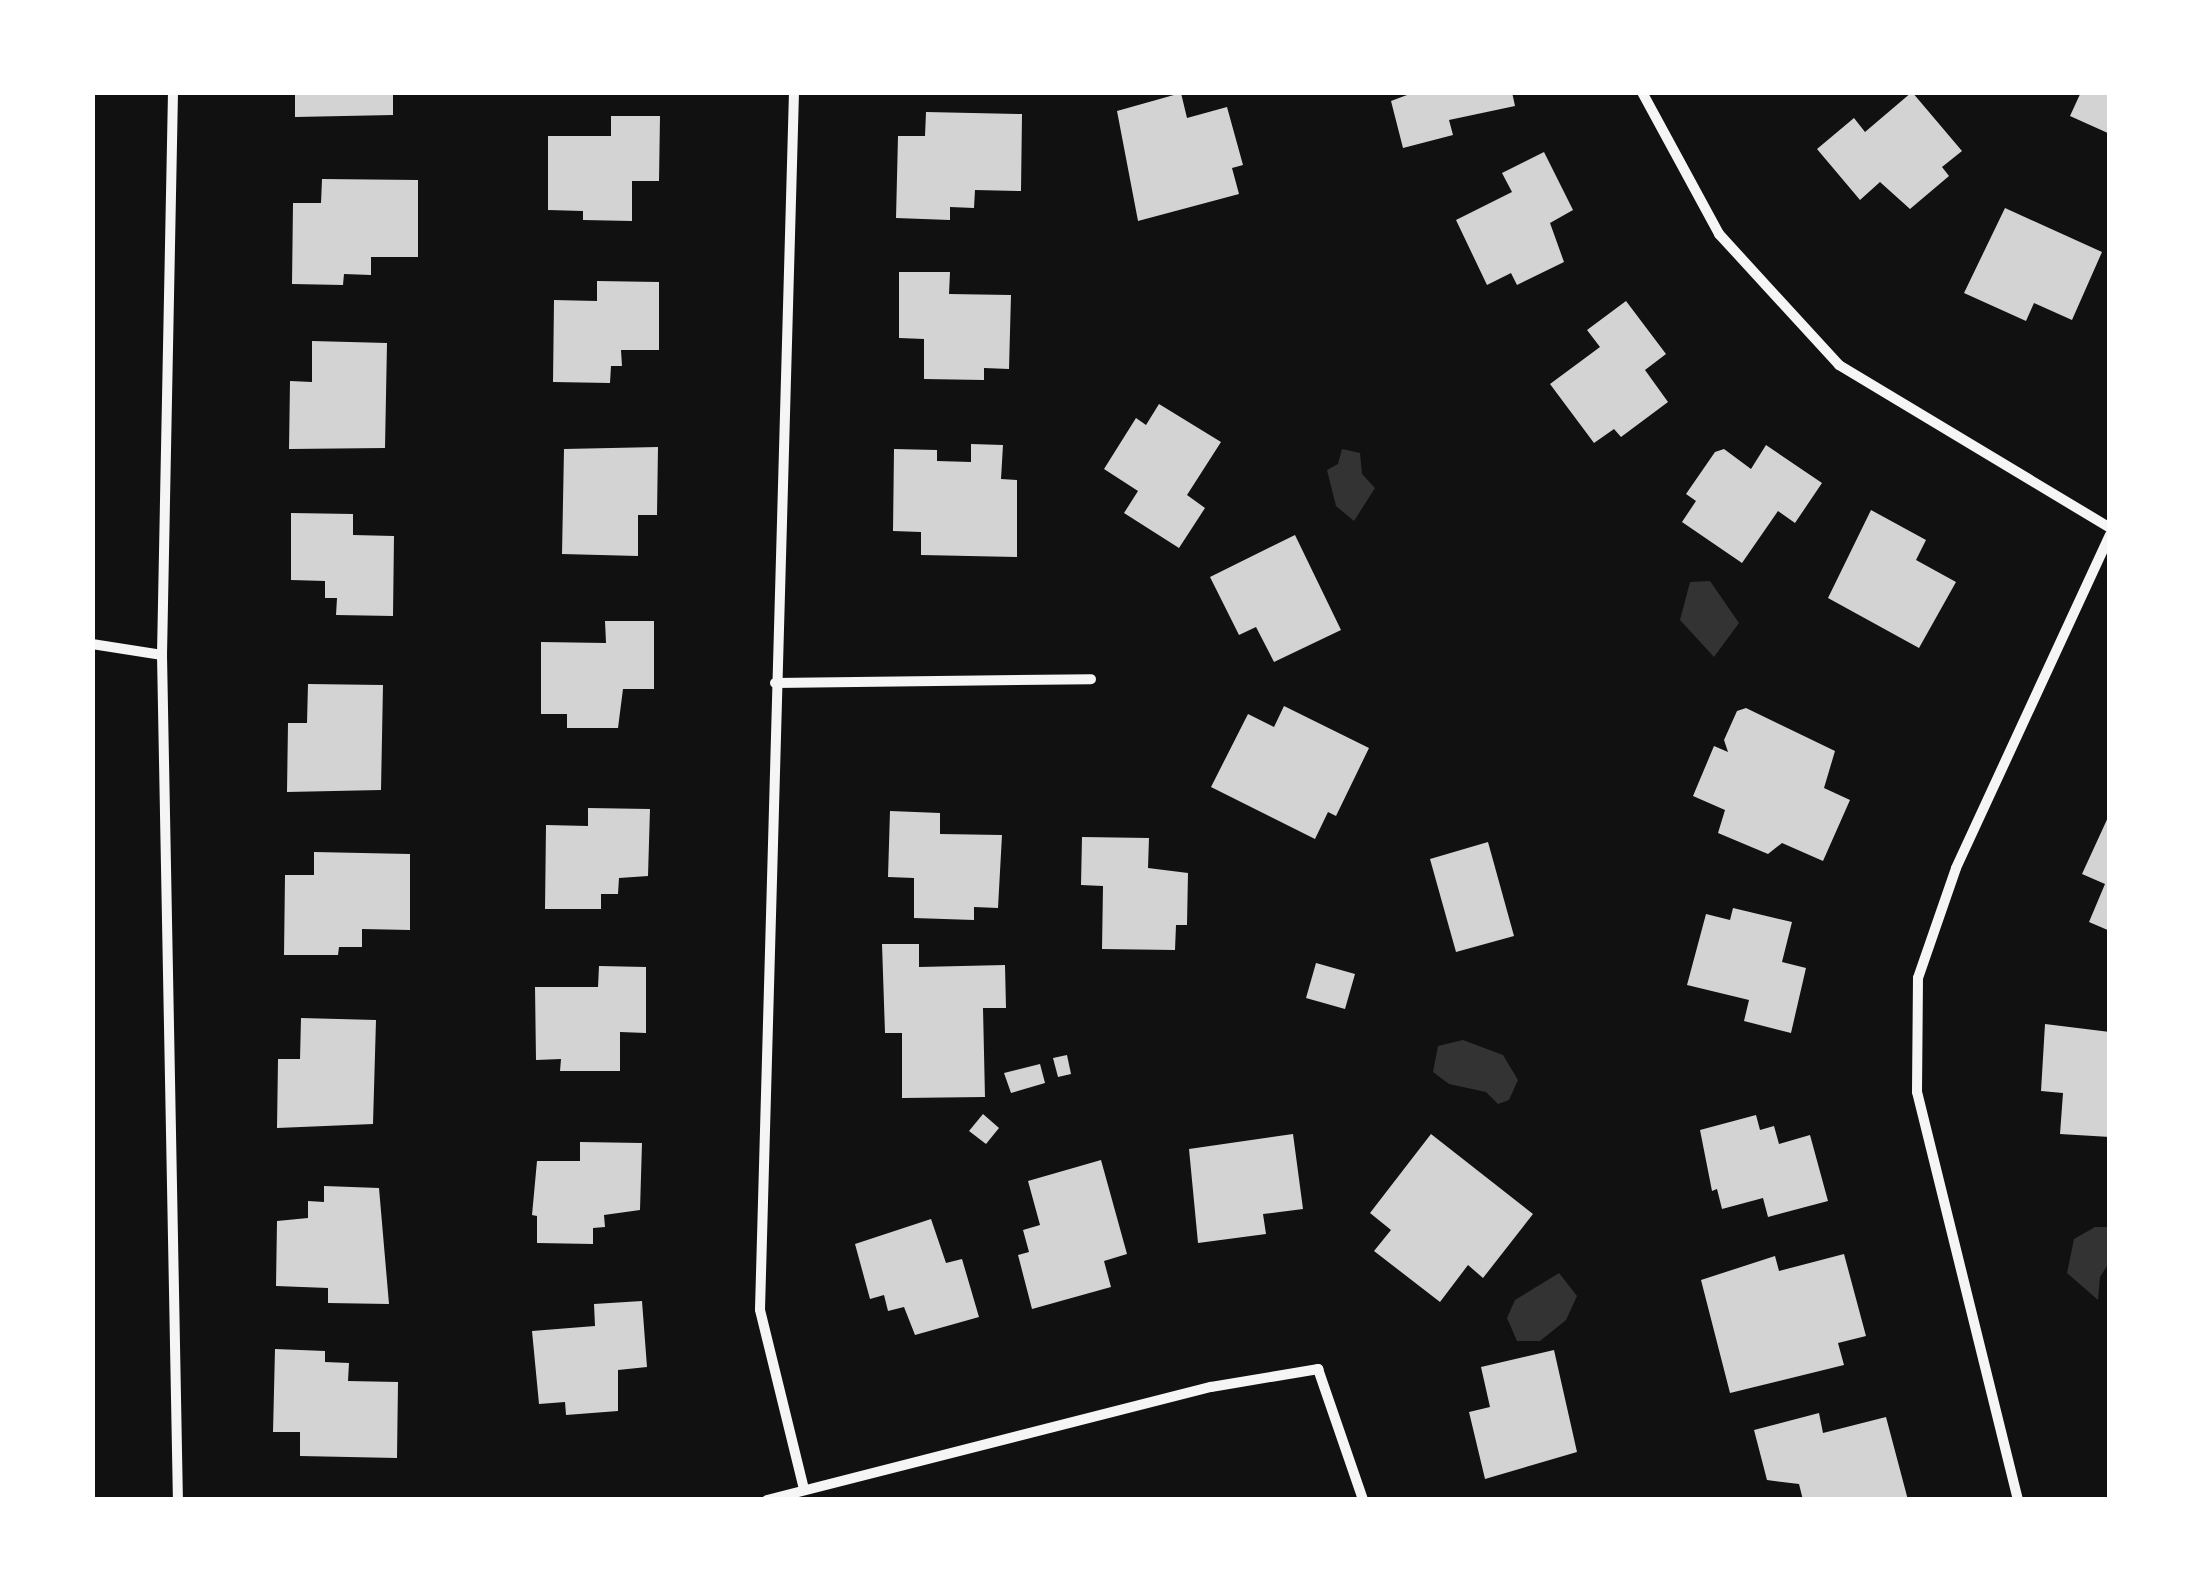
<!DOCTYPE html>
<html>
<head>
<meta charset="utf-8">
<style>
	body { margin:0 }
	#map { position:relative; width:2202px; height:1592px; overflow:hidden; background:#111; font-family:Figtree,sans-serif }
	div>[style] { position:absolute }
	.water>* { inset:0; background:#333 }
	.building>* { inset:0; background:#d3d3d3 }
	.minor>* { height:10px; margin:-5px; padding:0 5px; transform-origin:5px; border-radius:5px; background:#f5f5f5 }
	span { translate:-50% -50%; white-space:nowrap; text-align:center; line-height:1.15; -webkit-text-stroke:8px #fff; paint-order:stroke }
	.frame { position:absolute; inset:0; border:95px solid #fff; pointer-events:none }
</style>
</head>
<body>
<div id="map">
	<div class="water">
		<i style="clip-path:polygon(1342px 449px,1360px 453px,1362px 474px,1375px 488px,1354px 521px,1336px 506px,1327px 470px,1338px 464px)"></i>
		<i style="clip-path:polygon(1710px 581px,1739px 623px,1714px 657px,1680px 620px,1690px 582px)"></i>
		<i style="clip-path:polygon(1463px 1040px,1503px 1055px,1518px 1080px,1509px 1100px,1498px 1104px,1486px 1092px,1449px 1084px,1433px 1072px,1438px 1046px)"></i>
		<i style="clip-path:polygon(2095px 1227px,2110px 1227px,2109px 1263px,2100px 1277px,2098px 1300px,2067px 1273px,2074px 1239px)"></i>
		<i style="clip-path:polygon(1559px 1273px,1577px 1296px,1566px 1320px,1540px 1341px,1517px 1341px,1507px 1318px,1515px 1300px)"></i>
	</div>
	<div class="building">
		<i style="clip-path:polygon(295px 92px,393px 92px,393px 115px,295px 117px)"></i>
		<i style="clip-path:polygon(1415px 92px,1512px 92px,1515px 106px,1449px 120px,1453px 135px,1403px 148px,1391px 101px)"></i>
		<i style="clip-path:polygon(1912px 92px,1962px 151px,1942px 167px,1949px 176px,1910px 209px,1880px 182px,1860px 200px,1817px 149px,1854px 118px,1865px 132px)"></i>
		<i style="clip-path:polygon(2081px 92px,2110px 92px,2110px 134px,2070px 116px)"></i>
		<i style="clip-path:polygon(1181px 93px,1187px 118px,1227px 107px,1243px 165px,1232px 168px,1239px 194px,1138px 221px,1117px 111px)"></i>
		<i style="clip-path:polygon(926px 112px,1022px 114px,1021px 191px,975px 190px,974px 208px,950px 207px,950px 220px,896px 218px,898px 136px,925px 136px)"></i>
		<i style="clip-path:polygon(611px 116px,660px 116px,659px 181px,632px 181px,632px 221px,583px 220px,583px 211px,548px 210px,548px 136px,611px 136px)"></i>
		<i style="clip-path:polygon(1544px 152px,1573px 210px,1550px 223px,1564px 262px,1517px 285px,1511px 273px,1487px 285px,1456px 220px,1512px 192px,1502px 173px)"></i>
		<i style="clip-path:polygon(322px 179px,418px 180px,418px 257px,371px 257px,371px 275px,344px 274px,343px 285px,292px 284px,293px 203px,321px 203px)"></i>
		<i style="clip-path:polygon(2005px 208px,2102px 252px,2072px 320px,2034px 303px,2026px 321px,1964px 293px)"></i>
		<i style="clip-path:polygon(899px 272px,950px 272px,949px 294px,1011px 295px,1009px 369px,984px 368px,984px 380px,924px 379px,924px 339px,899px 338px)"></i>
		<i style="clip-path:polygon(597px 281px,659px 282px,659px 350px,621px 350px,622px 366px,611px 366px,610px 383px,553px 382px,554px 300px,597px 301px)"></i>
		<i style="clip-path:polygon(1626px 301px,1666px 354px,1645px 370px,1668px 402px,1621px 437px,1614px 429px,1594px 443px,1550px 384px,1600px 347px,1587px 330px)"></i>
		<i style="clip-path:polygon(312px 341px,387px 343px,385px 448px,289px 449px,290px 381px,312px 382px)"></i>
		<i style="clip-path:polygon(1159px 404px,1221px 442px,1187px 495px,1205px 508px,1179px 548px,1124px 513px,1138px 491px,1104px 469px,1136px 418px,1146px 425px)"></i>
		<i style="clip-path:polygon(971px 444px,1003px 445px,1001px 479px,1017px 480px,1017px 557px,921px 555px,921px 532px,893px 531px,894px 449px,937px 450px,937px 461px,971px 462px)"></i>
		<i style="clip-path:polygon(1766px 445px,1822px 483px,1795px 523px,1778px 511px,1742px 563px,1682px 522px,1696px 501px,1686px 494px,1715px 452px,1724px 449px,1751px 469px)"></i>
		<i style="clip-path:polygon(658px 447px,657px 515px,638px 515px,638px 556px,562px 554px,564px 449px)"></i>
		<i style="clip-path:polygon(1871px 510px,1926px 540px,1916px 560px,1956px 582px,1919px 648px,1828px 598px)"></i>
		<i style="clip-path:polygon(291px 513px,353px 514px,353px 535px,394px 536px,393px 616px,336px 615px,337px 598px,325px 598px,325px 581px,291px 580px)"></i>
		<i style="clip-path:polygon(1295px 535px,1341px 630px,1274px 662px,1256px 627px,1239px 635px,1210px 577px)"></i>
		<i style="clip-path:polygon(605px 621px,654px 621px,654px 689px,623px 689px,618px 728px,567px 728px,567px 714px,541px 714px,541px 642px,606px 643px)"></i>
		<i style="clip-path:polygon(308px 684px,383px 685px,381px 790px,287px 792px,288px 723px,307px 723px)"></i>
		<i style="clip-path:polygon(1284px 706px,1369px 748px,1336px 816px,1328px 812px,1315px 839px,1211px 787px,1248px 714px,1274px 727px)"></i>
		<i style="clip-path:polygon(1746px 708px,1835px 751px,1824px 788px,1850px 800px,1823px 861px,1782px 843px,1768px 854px,1718px 833px,1725px 810px,1693px 796px,1714px 746px,1728px 752px,1724px 740px,1737px 711px)"></i>
		<i style="clip-path:polygon(588px 808px,650px 809px,648px 876px,619px 878px,618px 894px,601px 894px,601px 909px,545px 909px,546px 825px,588px 826px)"></i>
		<i style="clip-path:polygon(890px 811px,940px 813px,940px 834px,1002px 835px,998px 908px,974px 907px,974px 920px,914px 918px,914px 878px,888px 877px)"></i>
		<i style="clip-path:polygon(2110px 813px,2110px 931px,2089px 922px,2105px 884px,2082px 874px)"></i>
		<i style="clip-path:polygon(1082px 837px,1149px 838px,1148px 868px,1188px 873px,1187px 925px,1176px 925px,1175px 950px,1102px 949px,1103px 886px,1081px 885px)"></i>
		<i style="clip-path:polygon(1488px 842px,1514px 936px,1456px 952px,1430px 859px)"></i>
		<i style="clip-path:polygon(314px 852px,410px 854px,410px 930px,362px 929px,362px 947px,339px 947px,338px 955px,284px 955px,285px 875px,314px 875px)"></i>
		<i style="clip-path:polygon(1733px 908px,1792px 922px,1782px 962px,1806px 968px,1791px 1033px,1744px 1021px,1749px 1000px,1687px 985px,1706px 914px,1730px 920px)"></i>
		<i style="clip-path:polygon(882px 944px,919px 944px,919px 967px,1005px 965px,1006px 1008px,983px 1008px,985px 1097px,902px 1098px,902px 1033px,885px 1033px)"></i>
		<i style="clip-path:polygon(1316px 963px,1355px 974px,1345px 1009px,1306px 998px)"></i>
		<i style="clip-path:polygon(599px 966px,646px 967px,646px 1033px,620px 1032px,620px 1071px,560px 1071px,561px 1059px,536px 1060px,535px 987px,598px 987px)"></i>
		<i style="clip-path:polygon(301px 1018px,376px 1020px,373px 1124px,277px 1128px,278px 1059px,300px 1059px)"></i>
		<i style="clip-path:polygon(2045px 1024px,2110px 1032px,2110px 1137px,2060px 1134px,2063px 1093px,2041px 1091px)"></i>
		<i style="clip-path:polygon(1067px 1055px,1071px 1074px,1058px 1077px,1053px 1058px)"></i>
		<i style="clip-path:polygon(1040px 1064px,1045px 1083px,1011px 1093px,1004px 1073px)"></i>
		<i style="clip-path:polygon(983px 1114px,999px 1128px,986px 1144px,969px 1131px)"></i>
		<i style="clip-path:polygon(1756px 1115px,1760px 1130px,1774px 1126px,1779px 1144px,1810px 1135px,1828px 1201px,1768px 1217px,1763px 1198px,1722px 1209px,1717px 1189px,1712px 1191px,1700px 1130px)"></i>
		<i style="clip-path:polygon(1293px 1134px,1303px 1209px,1263px 1214px,1266px 1234px,1198px 1243px,1189px 1149px)"></i>
		<i style="clip-path:polygon(1431px 1134px,1533px 1214px,1483px 1278px,1468px 1265px,1440px 1302px,1374px 1251px,1391px 1230px,1370px 1213px)"></i>
		<i style="clip-path:polygon(580px 1142px,642px 1143px,640px 1210px,604px 1215px,605px 1227px,593px 1228px,593px 1244px,537px 1243px,537px 1216px,532px 1215px,537px 1161px,580px 1161px)"></i>
		<i style="clip-path:polygon(1101px 1160px,1127px 1254px,1104px 1261px,1111px 1287px,1032px 1309px,1018px 1255px,1029px 1252px,1023px 1230px,1040px 1225px,1028px 1181px)"></i>
		<i style="clip-path:polygon(324px 1186px,379px 1188px,389px 1304px,328px 1303px,328px 1288px,276px 1286px,277px 1221px,308px 1218px,308px 1201px,324px 1202px)"></i>
		<i style="clip-path:polygon(931px 1219px,946px 1263px,962px 1259px,979px 1317px,915px 1335px,904px 1307px,888px 1311px,884px 1295px,870px 1299px,855px 1244px)"></i>
		<i style="clip-path:polygon(1844px 1254px,1866px 1336px,1838px 1343px,1844px 1365px,1730px 1393px,1701px 1280px,1775px 1256px,1779px 1271px)"></i>
		<i style="clip-path:polygon(642px 1301px,647px 1367px,618px 1370px,618px 1411px,566px 1415px,565px 1402px,539px 1404px,532px 1331px,595px 1326px,594px 1304px)"></i>
		<i style="clip-path:polygon(275px 1349px,325px 1351px,325px 1362px,349px 1363px,348px 1381px,398px 1382px,397px 1458px,300px 1456px,300px 1432px,273px 1432px)"></i>
		<i style="clip-path:polygon(1554px 1350px,1577px 1452px,1485px 1479px,1469px 1412px,1490px 1407px,1481px 1367px)"></i>
		<i style="clip-path:polygon(1819px 1413px,1823px 1433px,1886px 1417px,1908px 1500px,1803px 1500px,1799px 1484px,1767px 1480px,1754px 1430px)"></i>
	</div>
	<div class="minor">
		<i style="left:173px;top:92px;width:563px;rotate:91.12deg"></i>
		<i style="left:162px;top:655px;width:845px;rotate:88.92deg"></i>
		<i style="left:794px;top:92px;width:1218px;rotate:91.6deg"></i>
		<i style="left:760px;top:1310px;width:184px;rotate:76.2deg"></i>
		<i style="left:1642px;top:92px;width:162px;rotate:61.5deg"></i>
		<i style="left:1719px;top:234px;width:178px;rotate:47.5deg"></i>
		<i style="left:1839px;top:365px;width:316px;rotate:31deg"></i>
		<i style="left:92px;top:644px;width:71px;rotate:8.9deg"></i>
		<i style="left:775px;top:683px;width:316px;rotate:-0.7deg"></i>
		<i style="left:767px;top:1500px;width:458px;rotate:-14.3deg"></i>
		<i style="left:1211px;top:1387px;width:109px;rotate:-9.5deg"></i>
		<i style="left:1318px;top:1369px;width:139px;rotate:71deg"></i>
		<i style="left:2018px;top:1500px;width:420px;rotate:-103.9deg"></i>
		<i style="left:1917px;top:1092px;width:114px;rotate:-89.5deg"></i>
		<i style="left:1918px;top:978px;width:116px;rotate:-70.9deg"></i>
		<i style="left:1956px;top:868px;width:367px;rotate:-65.2deg"></i>
	</div>
	<div class="frame"></div>
</div>
</body>
</html>
